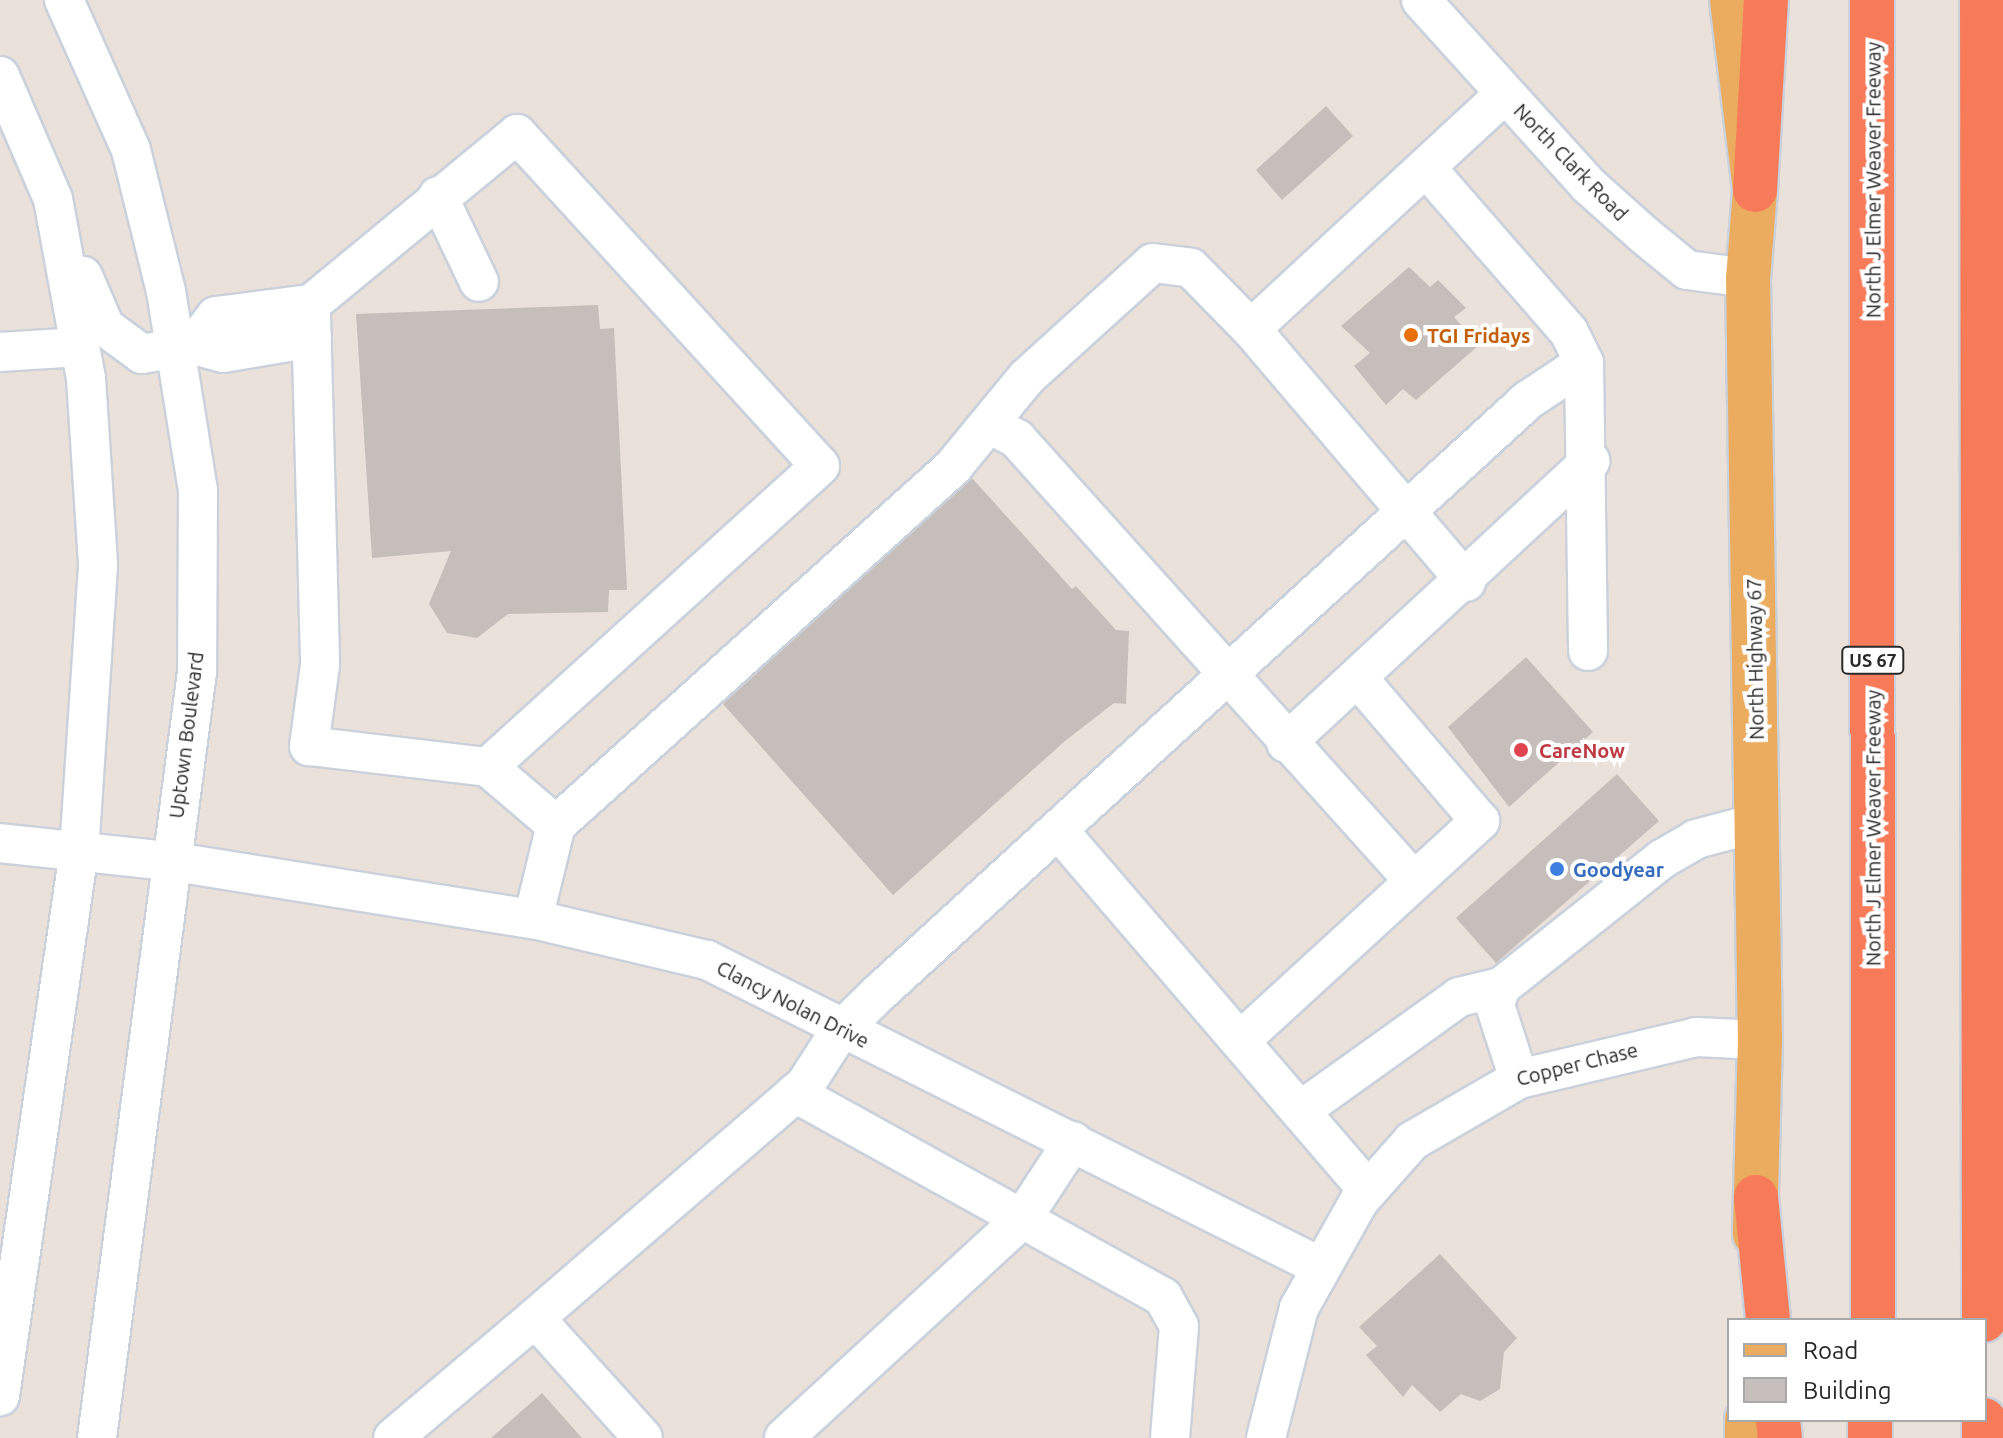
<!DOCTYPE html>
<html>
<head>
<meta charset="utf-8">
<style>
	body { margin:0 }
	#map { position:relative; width:2003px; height:1438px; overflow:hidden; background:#ebe1db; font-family:Ubuntu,sans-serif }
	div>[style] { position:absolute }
	.building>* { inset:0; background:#c6bebb }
	.roads { filter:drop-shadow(2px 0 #cad1db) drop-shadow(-2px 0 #cad1db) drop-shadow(0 2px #cad1db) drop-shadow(0 -2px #cad1db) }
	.minor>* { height:38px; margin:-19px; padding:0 19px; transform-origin:19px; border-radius:19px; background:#fff }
	.major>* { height:44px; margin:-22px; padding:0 22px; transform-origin:22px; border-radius:22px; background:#ebac60 }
	.highway>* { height:44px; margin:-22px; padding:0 22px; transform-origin:22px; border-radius:22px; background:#f87b59 }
	.dots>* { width:22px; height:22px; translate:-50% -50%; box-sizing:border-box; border:4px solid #fff; border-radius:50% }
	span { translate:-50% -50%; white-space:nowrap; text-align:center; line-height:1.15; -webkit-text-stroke:8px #fff; paint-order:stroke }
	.shield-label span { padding:2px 6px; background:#fff; border:2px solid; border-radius:6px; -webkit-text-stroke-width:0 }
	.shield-label { font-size:18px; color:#292929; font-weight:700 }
	.street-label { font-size:20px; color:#292929 }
	.food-label { font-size:20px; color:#c56008; font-weight:700 }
	.left { translate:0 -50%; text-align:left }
	.health-label { font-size:20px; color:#be3a42; font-weight:700 }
	.shop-label { font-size:20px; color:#366cbe; font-weight:700 }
	.legend { position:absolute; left:1727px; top:1318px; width:260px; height:104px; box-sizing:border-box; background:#fff; border:2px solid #a9a9a9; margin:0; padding:10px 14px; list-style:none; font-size:24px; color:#292929 }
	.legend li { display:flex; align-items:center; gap:16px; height:40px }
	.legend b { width:40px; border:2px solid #a9a9a9 }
</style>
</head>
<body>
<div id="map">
	<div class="building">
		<i style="clip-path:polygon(1326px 106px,1353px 136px,1282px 200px,1256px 170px)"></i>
		<i style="clip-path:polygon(1409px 267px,1430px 287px,1438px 280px,1466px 308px,1454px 317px,1479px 345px,1416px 400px,1403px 389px,1386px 405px,1354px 366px,1370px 353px,1341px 326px)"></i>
		<i style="clip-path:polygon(598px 305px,600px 329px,614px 328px,627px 590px,609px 590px,608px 612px,508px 614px,477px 638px,447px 633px,429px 604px,451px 551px,372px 558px,356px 314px)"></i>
		<i style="clip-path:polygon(972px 478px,1072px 589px,1076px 586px,1116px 630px,1129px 631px,1126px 704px,1114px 703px,1065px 741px,893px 895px,723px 704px)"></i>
		<i style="clip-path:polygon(1526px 657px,1593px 732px,1509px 807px,1448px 727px)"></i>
		<i style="clip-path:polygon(1617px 774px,1659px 821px,1496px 963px,1456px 918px)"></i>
		<i style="clip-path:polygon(1440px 1254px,1517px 1338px,1504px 1352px,1500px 1389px,1480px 1401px,1461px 1394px,1440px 1412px,1412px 1385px,1403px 1397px,1366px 1355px,1377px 1346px,1359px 1327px)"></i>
		<i style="clip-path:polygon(542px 1393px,582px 1438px,491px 1438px)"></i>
	</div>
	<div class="roads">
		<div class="minor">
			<i style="left:64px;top:0;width:164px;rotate:65.9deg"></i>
			<i style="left:131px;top:150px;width:145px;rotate:76.1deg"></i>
			<i style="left:166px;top:291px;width:202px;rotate:80.9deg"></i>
			<i style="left:198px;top:490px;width:182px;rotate:90.3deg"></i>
			<i style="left:197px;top:672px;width:772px;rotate:97.44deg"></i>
			<i style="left:1421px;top:0;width:248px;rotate:47.9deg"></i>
			<i style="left:1587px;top:184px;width:76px;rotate:41.8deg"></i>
			<i style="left:1644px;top:235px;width:55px;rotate:39.1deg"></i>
			<i style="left:1687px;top:270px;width:62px;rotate:7.5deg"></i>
			<i style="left:0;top:76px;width:134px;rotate:66.7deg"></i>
			<i style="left:53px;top:199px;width:182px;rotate:79.6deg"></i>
			<i style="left:86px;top:378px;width:188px;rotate:86.3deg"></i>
			<i style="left:98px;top:566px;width:286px;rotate:93.8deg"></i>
			<i style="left:79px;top:851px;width:551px;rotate:98.25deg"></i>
			<i style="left:1429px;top:171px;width:213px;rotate:49deg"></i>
			<i style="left:1569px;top:332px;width:34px;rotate:64deg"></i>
			<i style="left:1584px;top:363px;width:288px;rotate:89.2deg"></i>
			<i style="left:438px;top:196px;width:95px;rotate:64.5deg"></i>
			<i style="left:83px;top:276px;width:56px;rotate:66.7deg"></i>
			<i style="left:105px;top:327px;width:46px;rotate:36.1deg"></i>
			<i style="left:142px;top:354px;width:53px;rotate:-9.8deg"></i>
			<i style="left:311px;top:315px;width:350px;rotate:88.5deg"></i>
			<i style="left:320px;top:665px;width:82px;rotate:97.7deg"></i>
			<i style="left:309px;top:746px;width:180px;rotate:6.7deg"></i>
			<i style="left:488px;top:767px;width:89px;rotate:40.5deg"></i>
			<i style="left:1251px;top:329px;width:346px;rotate:-42.8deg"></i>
			<i style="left:312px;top:338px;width:90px;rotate:170.4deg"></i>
			<i style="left:223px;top:353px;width:30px;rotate:-165deg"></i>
			<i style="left:194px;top:345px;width:36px;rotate:-53deg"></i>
			<i style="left:216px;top:316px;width:96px;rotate:-7.2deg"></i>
			<i style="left:311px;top:304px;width:267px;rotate:-39.5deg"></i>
			<i style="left:517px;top:134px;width:449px;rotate:47.6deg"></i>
			<i style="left:820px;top:466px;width:448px;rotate:137.8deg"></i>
			<i style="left:0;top:352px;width:80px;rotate:-3.6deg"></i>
			<i style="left:989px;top:424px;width:32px;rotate:28deg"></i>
			<i style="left:1017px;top:439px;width:594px;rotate:48.07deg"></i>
			<i style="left:1286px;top:743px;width:415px;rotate:-42.8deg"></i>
			<i style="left:1059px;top:831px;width:474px;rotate:49.3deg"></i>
			<i style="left:0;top:843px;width:170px;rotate:6.1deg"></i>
			<i style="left:169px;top:861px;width:369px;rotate:9.1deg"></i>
			<i style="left:533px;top:919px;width:179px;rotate:13.3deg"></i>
			<i style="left:707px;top:960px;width:686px;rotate:26.57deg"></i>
			<i style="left:533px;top:919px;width:97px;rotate:-76.3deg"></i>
			<i style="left:556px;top:825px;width:535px;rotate:-42.04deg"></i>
			<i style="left:953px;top:467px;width:115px;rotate:-50.6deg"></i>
			<i style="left:1026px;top:378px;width:171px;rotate:-42.2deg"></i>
			<i style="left:1153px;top:263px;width:38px;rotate:7deg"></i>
			<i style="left:1191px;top:268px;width:86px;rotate:45.5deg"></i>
			<i style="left:1251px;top:329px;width:332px;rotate:49.6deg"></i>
			<i style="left:1240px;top:1041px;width:326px;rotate:-42.5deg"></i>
			<i style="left:1480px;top:821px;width:188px;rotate:-130.5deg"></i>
			<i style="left:1519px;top:1079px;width:78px;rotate:-108deg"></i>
			<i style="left:1495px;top:1005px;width:19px;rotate:-72deg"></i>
			<i style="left:1501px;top:987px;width:206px;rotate:-38.5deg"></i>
			<i style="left:1662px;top:859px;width:39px;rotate:-30deg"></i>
			<i style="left:1696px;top:839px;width:63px;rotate:-14.7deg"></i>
			<i style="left:795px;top:1093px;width:421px;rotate:29deg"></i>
			<i style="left:1163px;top:1297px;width:33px;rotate:61deg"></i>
			<i style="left:1179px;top:1326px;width:112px;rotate:94.6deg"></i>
			<i style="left:1300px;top:1111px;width:196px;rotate:-35.6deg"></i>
			<i style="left:1459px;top:997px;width:43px;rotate:-13.4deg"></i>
			<i style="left:393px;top:1438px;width:186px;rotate:-40.2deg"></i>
			<i style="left:643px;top:1438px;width:161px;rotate:-132deg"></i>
			<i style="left:535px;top:1318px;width:357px;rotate:-40.8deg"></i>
			<i style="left:805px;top:1085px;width:63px;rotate:-57.3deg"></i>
			<i style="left:839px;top:1032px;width:57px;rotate:-44.3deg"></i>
			<i style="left:880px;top:992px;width:878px;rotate:-42.41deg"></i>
			<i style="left:1528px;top:400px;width:67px;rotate:-33.5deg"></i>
			<i style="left:784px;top:1438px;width:323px;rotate:-42.6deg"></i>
			<i style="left:1022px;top:1219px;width:93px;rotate:-56.8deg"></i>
			<i style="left:1266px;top:1438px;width:134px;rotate:-75.8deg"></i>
			<i style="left:1299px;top:1308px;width:123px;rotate:-60.7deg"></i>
			<i style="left:1359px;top:1201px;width:80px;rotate:-48.5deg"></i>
			<i style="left:1412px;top:1141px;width:124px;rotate:-30.1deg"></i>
			<i style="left:1519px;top:1079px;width:182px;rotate:-13.3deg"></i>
			<i style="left:1696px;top:1037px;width:64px;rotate:2.7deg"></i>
		</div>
		<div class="major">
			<i style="left:1732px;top:0;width:191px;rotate:83.1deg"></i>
			<i style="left:1755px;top:190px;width:88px;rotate:94.5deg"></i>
			<i style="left:1748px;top:278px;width:762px;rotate:89.1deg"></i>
			<i style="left:1760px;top:1040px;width:194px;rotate:91.5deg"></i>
			<i style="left:1747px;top:1438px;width:18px;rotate:-90deg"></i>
		</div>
		<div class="highway">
			<i style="left:1872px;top:0;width:1320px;rotate:89.96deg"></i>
			<i style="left:1982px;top:0;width:1320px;rotate:89.91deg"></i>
			<i style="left:1755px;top:190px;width:190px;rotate:-86.7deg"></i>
			<i style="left:1756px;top:1197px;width:124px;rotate:84.4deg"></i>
			<i style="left:1778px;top:1420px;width:18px;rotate:84deg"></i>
			<i style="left:1984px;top:1420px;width:18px;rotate:90deg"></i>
			<i style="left:1870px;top:1438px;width:18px;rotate:-90deg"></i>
		</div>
	</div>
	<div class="dots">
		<i style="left:1411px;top:335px;background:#e8710a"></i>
		<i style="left:1521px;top:750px;background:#e0444e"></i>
		<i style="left:1557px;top:869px;background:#3f7fe0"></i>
	</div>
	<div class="shield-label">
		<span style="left:1873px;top:660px">US 67</span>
	</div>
	<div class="street-label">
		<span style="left:1571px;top:162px;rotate:46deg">North Clark Road</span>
		<span style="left:1873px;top:180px;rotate:-90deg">North J Elmer Weaver Freeway</span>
		<span style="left:1755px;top:659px;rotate:-91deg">North Highway 67</span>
		<span style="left:186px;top:735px;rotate:-83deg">Uptown Boulevard</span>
		<span style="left:1873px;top:828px;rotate:-90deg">North J Elmer Weaver Freeway</span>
		<span style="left:793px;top:1004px;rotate:27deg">Clancy Nolan Drive</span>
		<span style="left:1577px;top:1064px;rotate:-14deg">Copper Chase</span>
	</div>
	<div class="food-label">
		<span class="left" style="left:1427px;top:335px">TGI Fridays</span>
	</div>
	<div class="health-label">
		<span class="left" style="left:1539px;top:750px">CareNow</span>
	</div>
	<div class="shop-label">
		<span class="left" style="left:1573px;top:869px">Goodyear</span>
	</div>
	<ul class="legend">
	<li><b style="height:10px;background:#ebac60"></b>Road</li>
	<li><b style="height:22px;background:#c6bebb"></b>Building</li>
	</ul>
</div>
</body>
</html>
